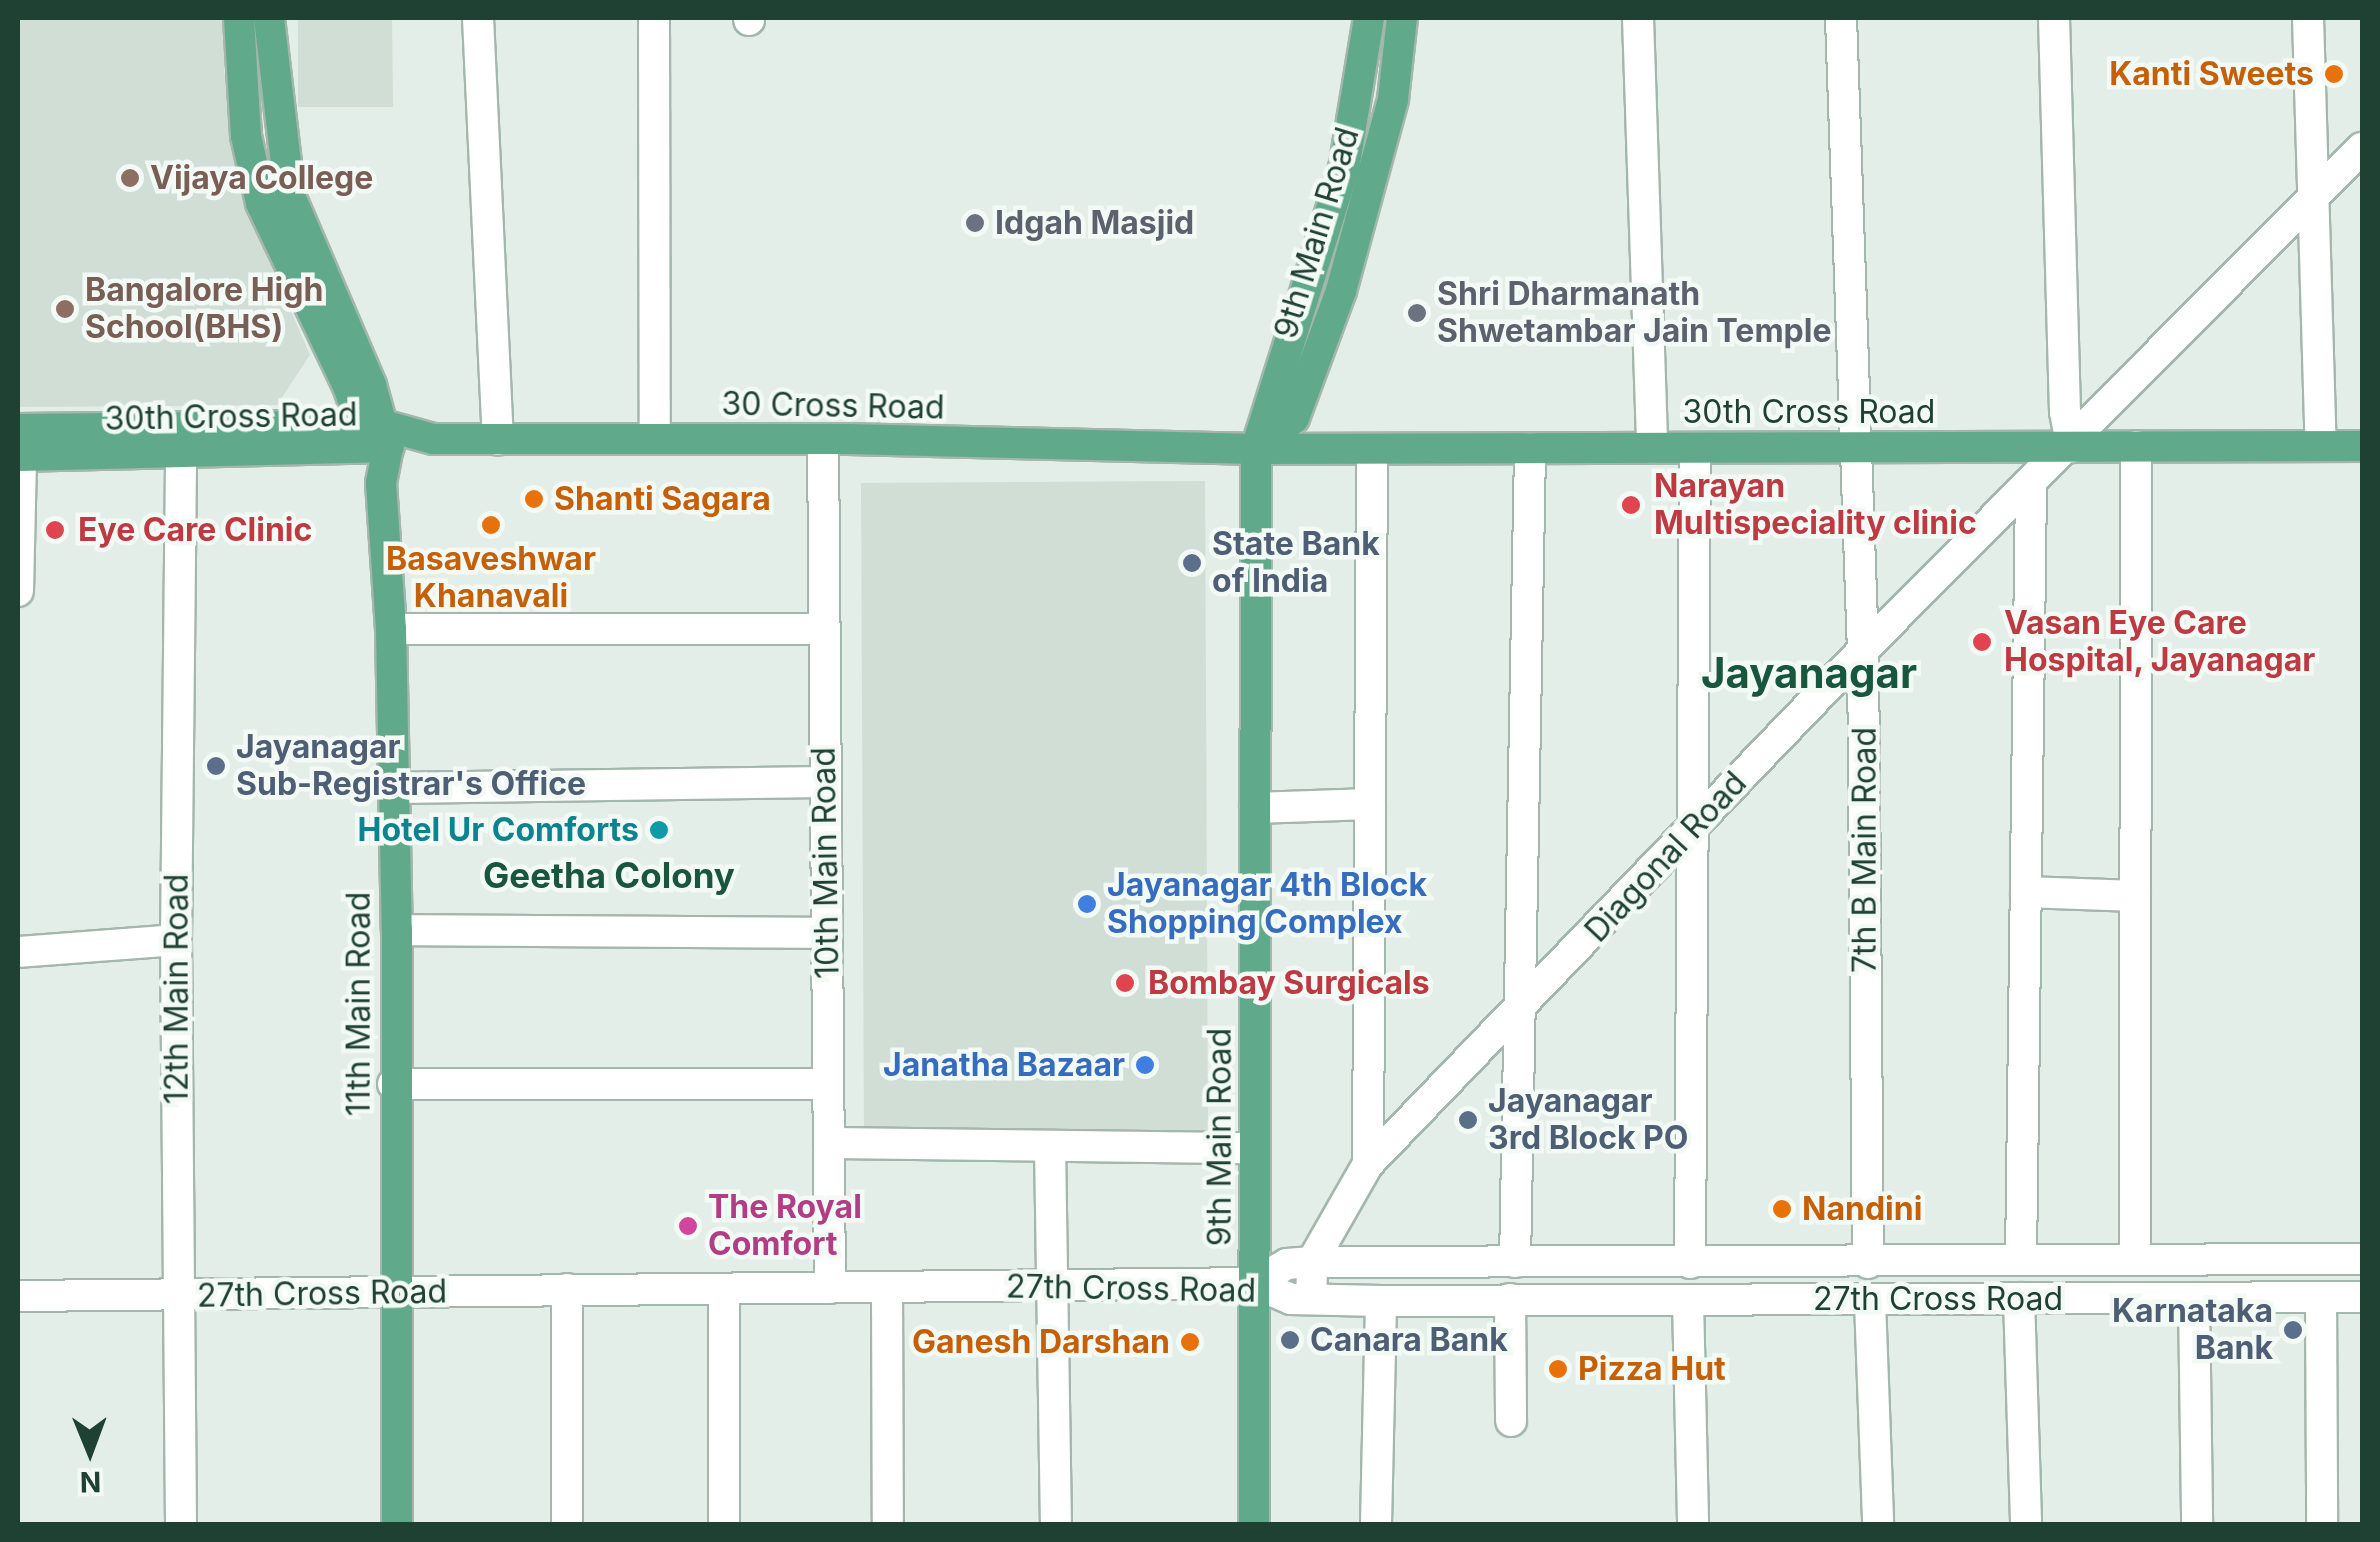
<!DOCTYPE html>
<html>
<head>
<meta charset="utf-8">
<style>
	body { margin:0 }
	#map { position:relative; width:2380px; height:1542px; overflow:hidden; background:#e2eee7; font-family:Inter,sans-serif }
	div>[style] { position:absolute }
	.built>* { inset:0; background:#d0ded5 }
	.roads { filter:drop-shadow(2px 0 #a4b7ad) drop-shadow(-2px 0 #a4b7ad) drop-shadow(0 2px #a4b7ad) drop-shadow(0 -2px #a4b7ad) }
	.minor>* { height:30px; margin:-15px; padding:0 15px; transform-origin:15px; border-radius:15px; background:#fff }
	.major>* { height:30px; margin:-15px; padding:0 15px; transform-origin:15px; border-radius:15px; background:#61a98b }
	.dots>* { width:28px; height:28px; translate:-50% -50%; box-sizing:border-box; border:5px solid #f3faf5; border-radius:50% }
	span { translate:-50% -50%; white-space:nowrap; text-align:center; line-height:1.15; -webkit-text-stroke:9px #f3faf5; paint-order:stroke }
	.food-label { font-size:32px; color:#c56008; font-weight:700 }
	.right { translate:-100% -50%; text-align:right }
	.left { translate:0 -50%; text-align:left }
	.education-label { font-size:32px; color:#785e54; font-weight:700 }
	.worship-label { font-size:32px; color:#5b616d; font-weight:700 }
	.street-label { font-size:32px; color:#1f4133 }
	.health-label { font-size:32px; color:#be3a42; font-weight:700 }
	.service-label { font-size:32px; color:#4e5e75; font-weight:700 }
	.culture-label { font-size:32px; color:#0d838f; font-weight:700 }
	.shop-label { font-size:32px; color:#366cbe; font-weight:700 }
	.hotel-label { font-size:32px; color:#b23c85; font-weight:700 }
	.neighbourhood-label { font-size:35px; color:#19563e; font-weight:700 }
	.district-label { font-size:42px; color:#19563e; font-weight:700 }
	.frame { position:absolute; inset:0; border:20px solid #1f4133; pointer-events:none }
	.north { position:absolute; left:40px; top:1402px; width:100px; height:100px; -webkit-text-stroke:8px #f3faf5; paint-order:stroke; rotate:179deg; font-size:28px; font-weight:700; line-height:40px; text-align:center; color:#1f4133 }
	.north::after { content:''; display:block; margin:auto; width:35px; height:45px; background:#1f4133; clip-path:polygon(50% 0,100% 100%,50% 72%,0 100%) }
</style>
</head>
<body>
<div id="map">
	<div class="built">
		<i style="clip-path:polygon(18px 18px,226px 18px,224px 71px,255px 228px,310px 355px,277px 405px,18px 407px)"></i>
		<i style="clip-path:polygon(298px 18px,392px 18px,393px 107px,298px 107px)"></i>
		<i style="clip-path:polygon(1205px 481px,1208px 1130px,864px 1132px,861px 483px)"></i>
	</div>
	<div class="roads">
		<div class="minor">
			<i style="left:478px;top:18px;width:422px;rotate:87.3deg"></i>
			<i style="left:654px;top:18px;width:421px;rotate:89.9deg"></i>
			<i style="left:749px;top:18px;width:2px;rotate:90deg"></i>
			<i style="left:1638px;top:18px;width:430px;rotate:88.1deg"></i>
			<i style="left:1841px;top:18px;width:632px;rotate:88.01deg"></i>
			<i style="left:1863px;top:650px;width:613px;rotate:89.53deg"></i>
			<i style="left:2054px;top:18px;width:394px;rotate:88.4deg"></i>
			<i style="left:2065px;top:412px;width:36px;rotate:79deg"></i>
			<i style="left:2308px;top:18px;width:428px;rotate:88.3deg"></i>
			<i style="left:823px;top:439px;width:849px;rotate:89.53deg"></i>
			<i style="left:18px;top:591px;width:135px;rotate:-88.7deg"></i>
			<i style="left:391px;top:629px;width:433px"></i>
			<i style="left:393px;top:788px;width:433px;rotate:-0.8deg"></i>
			<i style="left:1255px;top:808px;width:115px;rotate:-2deg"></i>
			<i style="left:2026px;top:892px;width:109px;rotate:2.1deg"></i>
			<i style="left:397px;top:930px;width:430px;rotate:0.4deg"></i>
			<i style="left:18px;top:952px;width:158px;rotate:-4.3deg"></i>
			<i style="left:393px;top:1084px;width:435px"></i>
			<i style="left:829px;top:1143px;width:426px;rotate:0.7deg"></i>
			<i style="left:1050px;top:1146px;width:378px;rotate:89.1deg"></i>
			<i style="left:1368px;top:1164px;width:715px;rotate:-89.68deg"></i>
			<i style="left:2021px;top:1260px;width:774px;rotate:-89.26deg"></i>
			<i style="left:2135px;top:1260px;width:814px;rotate:-89.93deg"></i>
			<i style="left:1515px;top:1262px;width:814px;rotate:-88.94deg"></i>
			<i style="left:1690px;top:1263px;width:815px;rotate:-89.65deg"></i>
			<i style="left:1254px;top:1283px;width:38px;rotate:-30deg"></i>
			<i style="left:1287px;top:1264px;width:25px;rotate:-5deg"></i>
			<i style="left:1312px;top:1262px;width:1050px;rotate:-0.16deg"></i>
			<i style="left:887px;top:1287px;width:237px;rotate:89.8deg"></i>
			<i style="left:18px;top:1296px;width:1236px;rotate:-0.6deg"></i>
			<i style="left:1254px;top:1283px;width:40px;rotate:23.4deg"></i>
			<i style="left:1291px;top:1299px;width:90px;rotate:1.3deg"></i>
			<i style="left:1381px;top:1301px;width:981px;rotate:-0.23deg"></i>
			<i style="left:2019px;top:1298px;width:226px;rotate:88.2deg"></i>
			<i style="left:2194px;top:1298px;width:226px;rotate:89.2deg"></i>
			<i style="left:2321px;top:1298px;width:226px;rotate:89.7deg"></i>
			<i style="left:1311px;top:1299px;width:37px;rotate:-88deg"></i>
			<i style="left:1312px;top:1262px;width:113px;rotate:-60.3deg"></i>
			<i style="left:1368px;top:1164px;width:714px;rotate:-46.08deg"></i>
			<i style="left:1863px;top:650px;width:708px;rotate:-45.17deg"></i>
			<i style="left:1510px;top:1299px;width:122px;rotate:89.5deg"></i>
			<i style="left:1688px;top:1300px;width:224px;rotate:88.7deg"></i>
			<i style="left:1870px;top:1301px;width:223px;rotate:87.9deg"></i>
			<i style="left:181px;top:1524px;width:584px;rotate:-90.49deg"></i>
			<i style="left:176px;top:940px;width:486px;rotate:-89.4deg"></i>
			<i style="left:567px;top:1524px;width:235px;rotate:-90deg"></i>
			<i style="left:724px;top:1524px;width:235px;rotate:-90deg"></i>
			<i style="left:1376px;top:1524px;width:223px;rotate:-88.7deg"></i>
		</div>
		<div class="major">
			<i style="left:239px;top:18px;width:118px;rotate:86.6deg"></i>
			<i style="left:246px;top:136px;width:69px;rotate:77.4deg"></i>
			<i style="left:261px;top:203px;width:203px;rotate:64.6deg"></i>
			<i style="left:348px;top:386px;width:55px;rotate:70.9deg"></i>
			<i style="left:269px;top:18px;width:179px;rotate:83.3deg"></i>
			<i style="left:290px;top:196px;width:206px;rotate:66.8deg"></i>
			<i style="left:371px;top:385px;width:64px;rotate:74.7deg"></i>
			<i style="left:388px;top:447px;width:37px;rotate:101deg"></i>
			<i style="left:381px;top:483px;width:146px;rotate:86.1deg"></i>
			<i style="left:391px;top:629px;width:301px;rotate:88.9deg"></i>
			<i style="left:397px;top:930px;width:594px;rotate:90deg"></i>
			<i style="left:18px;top:429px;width:365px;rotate:-0.6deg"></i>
			<i style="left:383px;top:425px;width:52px;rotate:15.6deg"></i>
			<i style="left:433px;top:439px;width:415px"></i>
			<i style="left:848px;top:439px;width:408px;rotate:1.4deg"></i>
			<i style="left:1256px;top:449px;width:1106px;rotate:-0.16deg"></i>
			<i style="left:1258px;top:447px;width:46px;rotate:-38.9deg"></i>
			<i style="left:1294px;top:418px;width:135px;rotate:-69.7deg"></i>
			<i style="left:1341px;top:291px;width:199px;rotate:-74.8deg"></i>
			<i style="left:1393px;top:99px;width:81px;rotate:-83.7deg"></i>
			<i style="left:18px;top:456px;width:371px;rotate:-1.4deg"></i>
			<i style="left:1254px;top:1524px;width:1075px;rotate:-89.89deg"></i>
			<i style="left:1256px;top:449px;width:294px;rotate:-72.6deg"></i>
			<i style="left:1344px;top:169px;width:153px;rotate:-80.6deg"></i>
		</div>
	</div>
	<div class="dots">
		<i style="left:2334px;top:74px;background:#e8710a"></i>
		<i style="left:130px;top:178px;background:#8d6e63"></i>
		<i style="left:975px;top:223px;background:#6b7280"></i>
		<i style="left:65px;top:309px;background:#8d6e63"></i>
		<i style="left:1417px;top:313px;background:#6b7280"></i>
		<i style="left:534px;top:499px;background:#e8710a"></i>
		<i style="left:1631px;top:505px;background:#e0444e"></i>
		<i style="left:491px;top:525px;background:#e8710a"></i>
		<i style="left:55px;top:530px;background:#e0444e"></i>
		<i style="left:1192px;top:563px;background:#5c6f8a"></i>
		<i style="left:1982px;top:642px;background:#e0444e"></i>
		<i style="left:216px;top:766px;background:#5c6f8a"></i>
		<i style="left:659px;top:830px;background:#0f9aa8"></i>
		<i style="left:1087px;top:904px;background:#3f7fe0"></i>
		<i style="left:1125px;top:983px;background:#e0444e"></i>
		<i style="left:1145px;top:1065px;background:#3f7fe0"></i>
		<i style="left:1468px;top:1120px;background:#5c6f8a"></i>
		<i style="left:1782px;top:1209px;background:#e8710a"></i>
		<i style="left:688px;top:1226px;background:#d1479c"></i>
		<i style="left:2293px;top:1330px;background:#5c6f8a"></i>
		<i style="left:1290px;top:1340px;background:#5c6f8a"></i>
		<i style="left:1190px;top:1342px;background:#e8710a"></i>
		<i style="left:1558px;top:1369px;background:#e8710a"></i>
	</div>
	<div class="food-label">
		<span class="right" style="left:2314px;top:74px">Kanti Sweets</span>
		<span class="left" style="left:554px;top:499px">Shanti Sagara</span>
		<span style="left:491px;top:578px">Basaveshwar<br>Khanavali</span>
		<span class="left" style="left:1802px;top:1209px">Nandini</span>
		<span class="right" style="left:1170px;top:1342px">Ganesh Darshan</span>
		<span class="left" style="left:1578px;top:1369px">Pizza Hut</span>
	</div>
	<div class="education-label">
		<span class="left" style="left:150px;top:178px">Vijaya College</span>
		<span class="left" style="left:85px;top:309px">Bangalore High<br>School(BHS)</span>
	</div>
	<div class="worship-label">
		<span class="left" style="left:995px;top:223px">Idgah Masjid</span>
		<span class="left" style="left:1437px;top:313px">Shri Dharmanath<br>Shwetambar Jain Temple</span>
	</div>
	<div class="street-label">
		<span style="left:1317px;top:233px;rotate:-73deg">9th Main Road</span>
		<span style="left:833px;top:406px;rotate:1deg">30 Cross Road</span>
		<span style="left:1809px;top:412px">30th Cross Road</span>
		<span style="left:231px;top:417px;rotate:-1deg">30th Cross Road</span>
		<span style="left:1865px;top:850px;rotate:-90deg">7th B Main Road</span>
		<span style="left:1666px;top:857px;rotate:-47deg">Diagonal Road</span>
		<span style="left:826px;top:863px;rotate:-91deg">10th Main Road</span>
		<span style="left:177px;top:989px;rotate:-90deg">12th Main Road</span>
		<span style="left:359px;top:1004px;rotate:-90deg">11th Main Road</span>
		<span style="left:1220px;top:1137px;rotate:-90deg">9th Main Road</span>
		<span style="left:1131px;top:1289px;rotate:1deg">27th Cross Road</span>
		<span style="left:322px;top:1294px;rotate:-1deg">27th Cross Road</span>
		<span style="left:1938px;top:1299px">27th Cross Road</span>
	</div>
	<div class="health-label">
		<span class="left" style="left:1654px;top:505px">Narayan<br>Multispeciality clinic</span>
		<span class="left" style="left:78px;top:530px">Eye Care Clinic</span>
		<span class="left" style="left:2004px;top:642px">Vasan Eye Care<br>Hospital, Jayanagar</span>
		<span class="left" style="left:1148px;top:983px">Bombay Surgicals</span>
	</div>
	<div class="service-label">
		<span class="left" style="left:1212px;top:563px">State Bank<br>of India</span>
		<span class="left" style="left:236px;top:766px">Jayanagar<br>Sub-Registrar's Office</span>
		<span class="left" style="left:1488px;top:1120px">Jayanagar<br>3rd Block PO</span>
		<span class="right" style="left:2273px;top:1330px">Karnataka<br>Bank</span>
		<span class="left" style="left:1310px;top:1340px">Canara Bank</span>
	</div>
	<div class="culture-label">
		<span class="right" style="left:639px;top:830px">Hotel Ur Comforts</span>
	</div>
	<div class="shop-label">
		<span class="left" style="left:1107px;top:904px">Jayanagar 4th Block<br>Shopping Complex</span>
		<span class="right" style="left:1125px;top:1065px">Janatha Bazaar</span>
	</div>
	<div class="hotel-label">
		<span class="left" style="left:708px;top:1226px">The Royal<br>Comfort</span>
	</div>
	<div class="neighbourhood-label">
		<span style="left:609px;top:875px">Geetha Colony</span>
	</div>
	<div class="district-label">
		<span style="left:1809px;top:673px">Jayanagar</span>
	</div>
	<div class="frame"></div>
	<div class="north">N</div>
</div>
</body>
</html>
